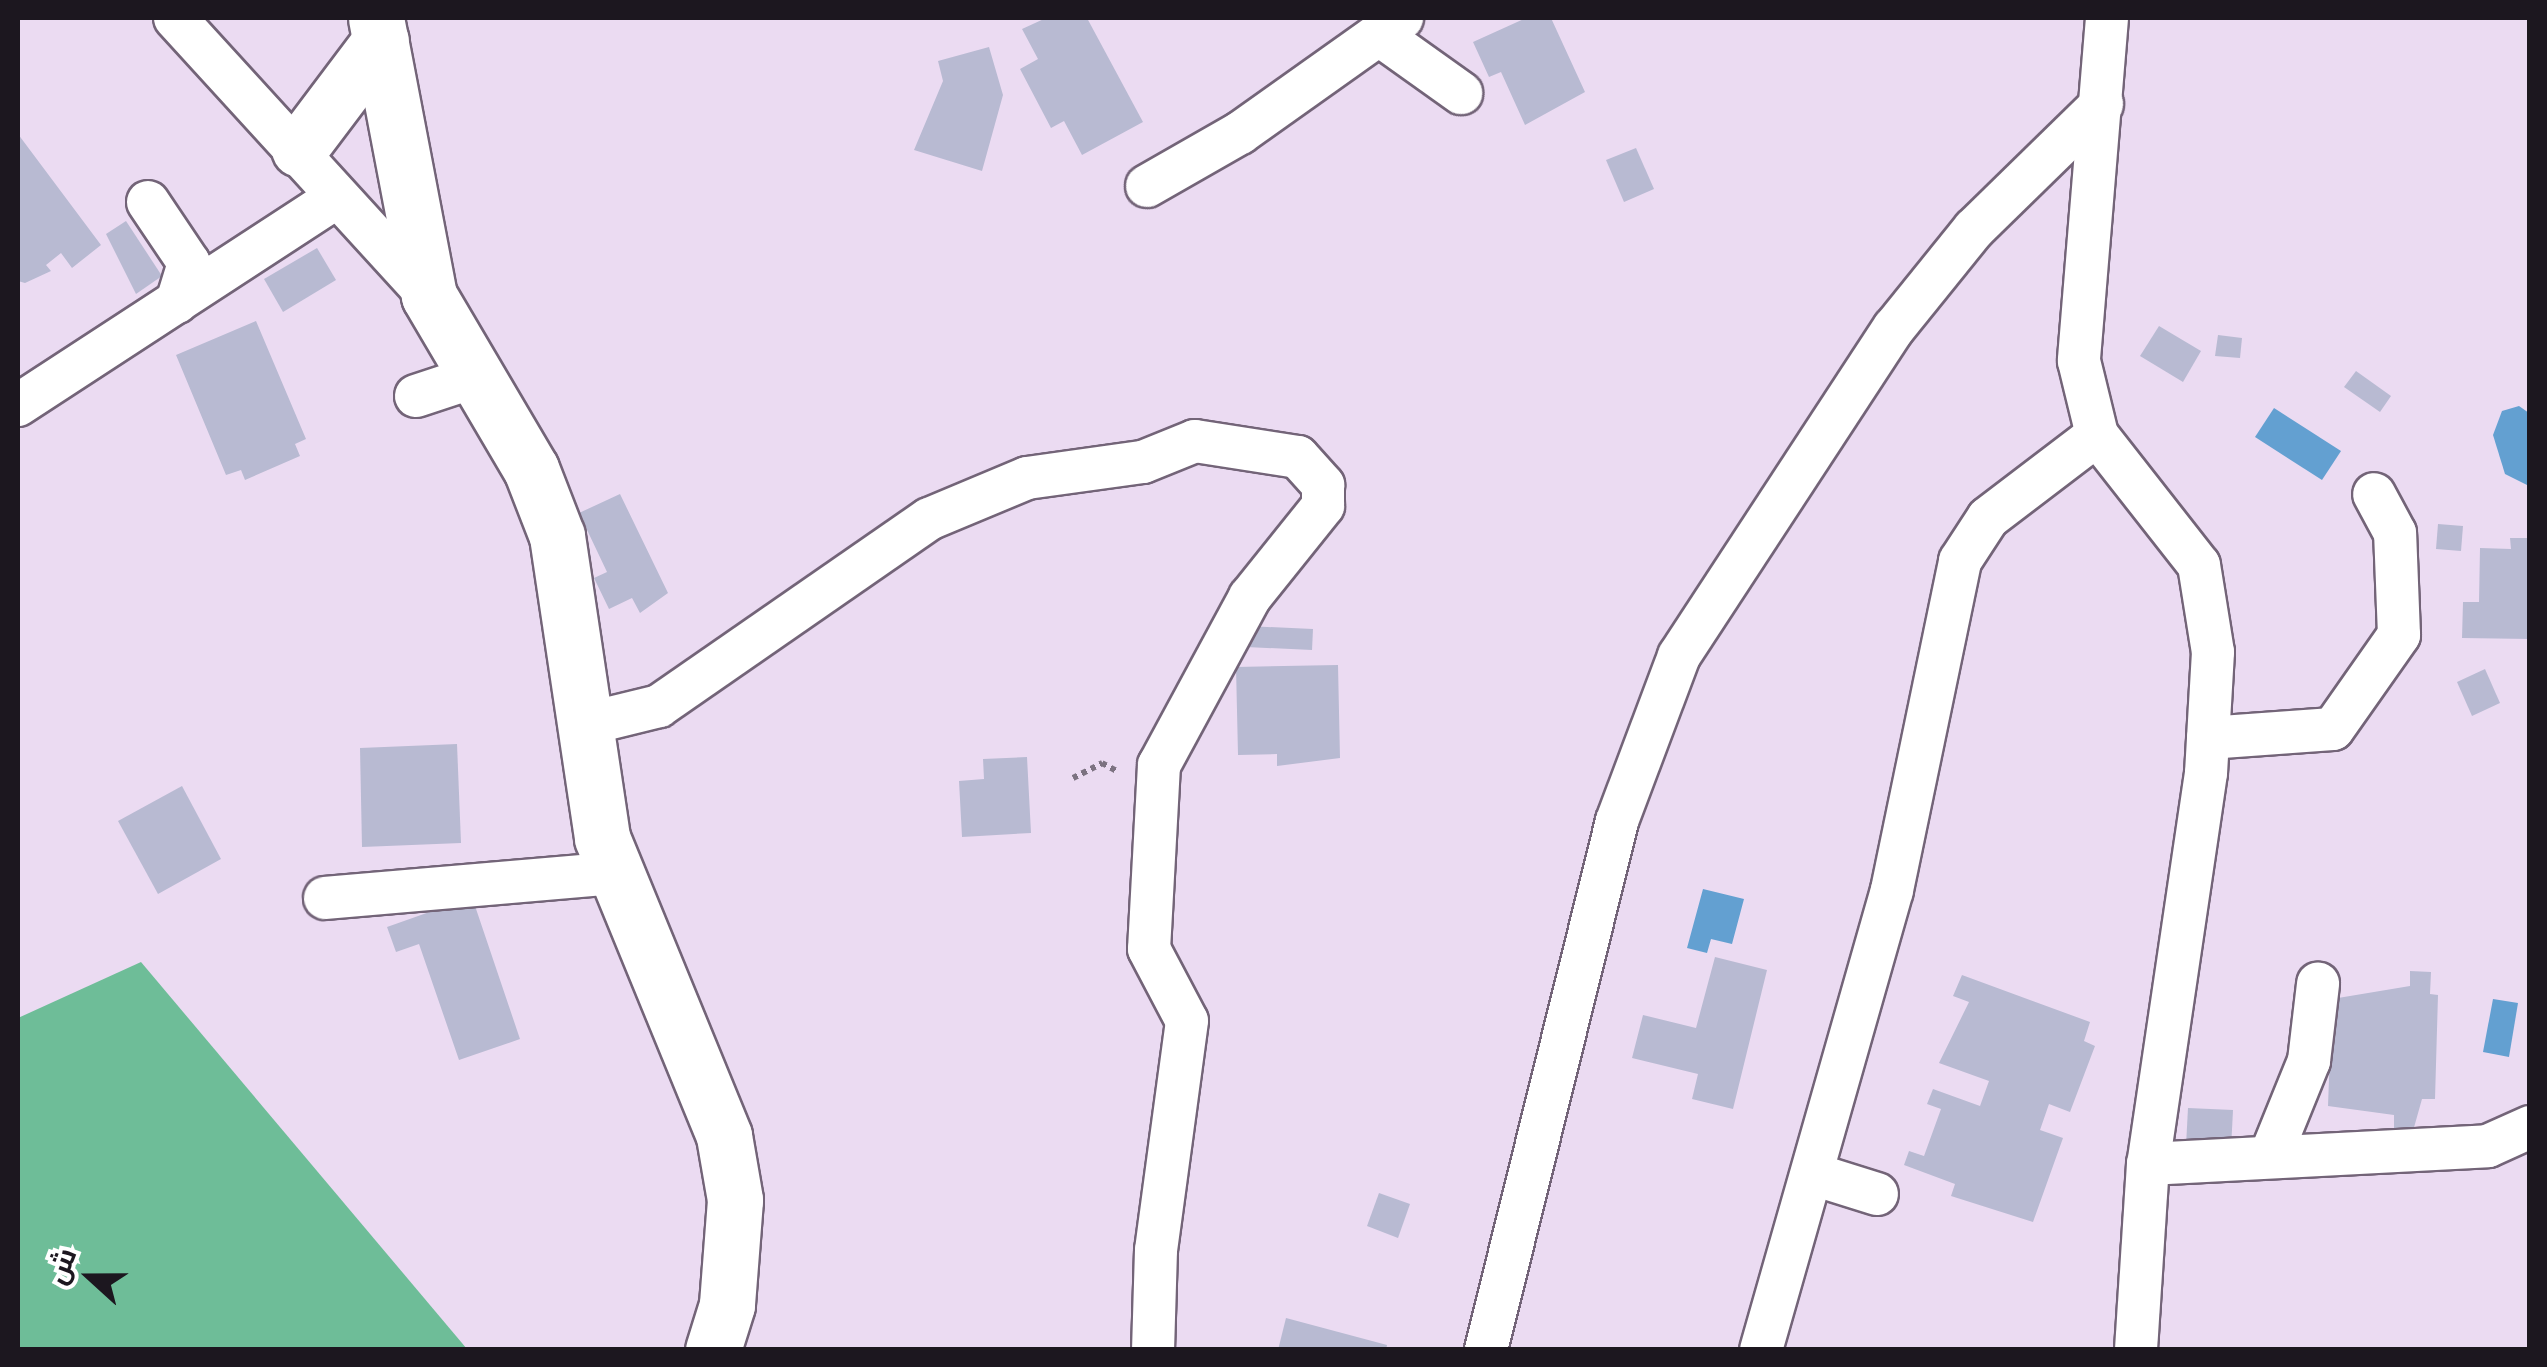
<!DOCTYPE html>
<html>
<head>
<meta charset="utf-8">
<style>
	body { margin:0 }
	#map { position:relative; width:2547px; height:1367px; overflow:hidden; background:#ebdbf2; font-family:Signika,Cairo,sans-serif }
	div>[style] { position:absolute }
	.forest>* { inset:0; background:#6ebd98 }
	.water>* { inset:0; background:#63a0d1 }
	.building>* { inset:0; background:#b8bad2 }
	.path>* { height:6px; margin-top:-3px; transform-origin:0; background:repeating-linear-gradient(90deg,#7c7281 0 5px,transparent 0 10px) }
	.roads { filter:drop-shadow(2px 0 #736478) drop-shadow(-2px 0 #736478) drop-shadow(0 2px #736478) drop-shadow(0 -2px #736478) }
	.minor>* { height:42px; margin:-21px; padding:0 21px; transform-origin:21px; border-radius:21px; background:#fff }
	.secondary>* { height:55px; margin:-27.5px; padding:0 27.5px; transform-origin:27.5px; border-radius:27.5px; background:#fff }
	span { translate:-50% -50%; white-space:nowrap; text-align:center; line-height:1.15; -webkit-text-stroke:10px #fff; paint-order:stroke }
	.frame { position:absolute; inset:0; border:20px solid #1c171f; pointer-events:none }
	.north { position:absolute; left:40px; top:1227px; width:100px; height:100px; -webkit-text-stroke:8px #fff; paint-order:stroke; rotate:291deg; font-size:28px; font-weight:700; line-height:40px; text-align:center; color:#1c171f }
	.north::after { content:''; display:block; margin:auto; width:35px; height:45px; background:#1c171f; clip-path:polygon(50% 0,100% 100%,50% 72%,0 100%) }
</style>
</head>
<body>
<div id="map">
	<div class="forest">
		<i style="clip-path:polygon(141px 962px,467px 1349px,18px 1349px,18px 1018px)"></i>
	</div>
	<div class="water">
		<i style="clip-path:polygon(2519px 406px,2529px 413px,2529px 486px,2505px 474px,2493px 435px,2502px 411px)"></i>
		<i style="clip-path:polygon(2274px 408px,2341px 451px,2322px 480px,2255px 437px)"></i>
		<i style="clip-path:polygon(1703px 889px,1744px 899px,1732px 944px,1711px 939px,1707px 953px,1687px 948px)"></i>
		<i style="clip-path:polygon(2493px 999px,2518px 1003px,2509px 1057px,2483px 1052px)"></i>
	</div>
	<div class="building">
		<i style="clip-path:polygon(1046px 18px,1087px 18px,1143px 122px,1082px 155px,1064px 121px,1051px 128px,1020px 69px,1038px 59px,1022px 29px)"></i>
		<i style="clip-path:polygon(1526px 18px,1551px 18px,1585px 92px,1525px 125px,1501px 72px,1489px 77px,1473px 42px)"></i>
		<i style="clip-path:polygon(989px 47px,1003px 95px,982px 171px,914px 150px,943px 81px,938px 61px)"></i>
		<i style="clip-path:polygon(18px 134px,101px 245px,72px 268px,61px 253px,46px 265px,51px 271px,25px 283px,18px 281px)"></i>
		<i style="clip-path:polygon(1636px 148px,1654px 189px,1624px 202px,1606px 160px)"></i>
		<i style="clip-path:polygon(126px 221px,162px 276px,136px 294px,106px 234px)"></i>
		<i style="clip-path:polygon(317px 248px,336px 280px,283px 312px,264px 279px)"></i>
		<i style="clip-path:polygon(256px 321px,306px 439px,295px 444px,300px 456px,245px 480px,241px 470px,226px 475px,176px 355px)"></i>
		<i style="clip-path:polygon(2159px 326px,2201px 351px,2183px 382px,2140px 356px)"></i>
		<i style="clip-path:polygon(2218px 335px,2242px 338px,2240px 358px,2215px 356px)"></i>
		<i style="clip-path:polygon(2356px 371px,2391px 396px,2380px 412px,2344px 387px)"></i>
		<i style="clip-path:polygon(620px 494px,668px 593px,640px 613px,632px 598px,609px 609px,594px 578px,607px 572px,579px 513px)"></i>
		<i style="clip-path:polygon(2438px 524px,2463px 526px,2461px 551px,2436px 549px)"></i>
		<i style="clip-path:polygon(2510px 538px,2530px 538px,2530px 639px,2462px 638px,2463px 602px,2479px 602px,2480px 548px,2511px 549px)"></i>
		<i style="clip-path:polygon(1247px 626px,1313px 629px,1312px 650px,1246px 647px)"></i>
		<i style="clip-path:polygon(1338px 665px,1340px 758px,1277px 766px,1277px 754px,1238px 755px,1236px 667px)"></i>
		<i style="clip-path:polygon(2485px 669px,2500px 703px,2472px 716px,2457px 682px)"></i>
		<i style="clip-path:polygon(457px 744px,461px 843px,362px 847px,360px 748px)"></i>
		<i style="clip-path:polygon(1027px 757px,1031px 833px,962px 837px,959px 781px,984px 779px,983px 759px)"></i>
		<i style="clip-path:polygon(182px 786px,221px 859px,158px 894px,118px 821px)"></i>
		<i style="clip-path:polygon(472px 897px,520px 1039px,459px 1060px,419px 944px,396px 952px,387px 927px)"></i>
		<i style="clip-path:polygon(1715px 957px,1767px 970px,1733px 1109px,1692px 1099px,1698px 1074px,1632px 1058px,1643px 1015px,1696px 1028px)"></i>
		<i style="clip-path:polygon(2410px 971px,2431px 972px,2430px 994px,2438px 995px,2435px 1099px,2422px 1099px,2413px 1131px,2394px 1130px,2394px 1115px,2328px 1106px,2332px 999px,2410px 986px)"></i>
		<i style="clip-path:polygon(1962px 975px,2090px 1022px,2084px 1041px,2095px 1046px,2070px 1112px,2049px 1104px,2040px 1130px,2063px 1138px,2033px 1222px,1951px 1196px,1955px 1184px,1904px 1165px,1909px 1151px,1924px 1156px,1941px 1109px,1927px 1104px,1933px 1089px,1980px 1106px,1989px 1081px,1939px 1063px,1969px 1002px,1953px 996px)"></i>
		<i style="clip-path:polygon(2188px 1108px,2233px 1110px,2231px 1149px,2186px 1146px)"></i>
		<i style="clip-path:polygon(1379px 1193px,1410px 1204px,1398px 1238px,1367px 1226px)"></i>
		<i style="clip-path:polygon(1286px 1318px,1387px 1345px,1386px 1350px,1278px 1350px)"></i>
	</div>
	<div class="path">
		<i style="left:1073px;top:778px;width:33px;rotate:-27deg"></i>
		<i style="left:1102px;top:763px;width:18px;rotate:29deg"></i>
	</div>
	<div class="roads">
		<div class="minor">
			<i style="left:175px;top:18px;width:377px;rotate:47.6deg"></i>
			<i style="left:2107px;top:18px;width:344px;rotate:94.7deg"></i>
			<i style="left:2079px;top:361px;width:76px;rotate:76.3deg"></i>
			<i style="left:2097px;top:435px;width:165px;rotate:51.9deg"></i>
			<i style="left:2199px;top:565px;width:88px;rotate:80.9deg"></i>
			<i style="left:2213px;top:652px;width:121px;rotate:93.3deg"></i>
			<i style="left:2206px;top:773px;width:395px;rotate:98.4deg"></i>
			<i style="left:2148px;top:1164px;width:186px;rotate:93.7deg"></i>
			<i style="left:1384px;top:38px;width:95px;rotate:35.5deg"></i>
			<i style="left:1147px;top:186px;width:107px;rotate:-29.7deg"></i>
			<i style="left:1240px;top:133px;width:199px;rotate:-35.4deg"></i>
			<i style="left:148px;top:202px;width:73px;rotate:56.1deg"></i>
			<i style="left:189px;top:263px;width:41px;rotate:107.1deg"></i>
			<i style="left:416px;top:396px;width:67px;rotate:-18.2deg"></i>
			<i style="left:18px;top:405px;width:379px;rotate:-33.1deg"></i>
			<i style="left:590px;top:723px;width:71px;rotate:-13.8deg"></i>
			<i style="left:659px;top:706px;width:328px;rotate:-34.7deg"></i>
			<i style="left:929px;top:519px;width:106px;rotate:-22.7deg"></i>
			<i style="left:1027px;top:478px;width:117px;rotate:-7.9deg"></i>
			<i style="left:1143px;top:462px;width:56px;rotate:-22deg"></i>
			<i style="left:1195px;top:441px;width:104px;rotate:8.8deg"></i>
			<i style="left:1298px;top:457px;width:38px;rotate:48deg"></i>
			<i style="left:1323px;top:485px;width:21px;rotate:90deg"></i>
			<i style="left:1323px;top:506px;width:117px;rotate:128.7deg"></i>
			<i style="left:1250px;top:597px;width:191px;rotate:118.4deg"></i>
			<i style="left:1159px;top:765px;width:184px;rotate:93.1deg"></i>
			<i style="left:1149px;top:949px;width:81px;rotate:62.2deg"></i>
			<i style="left:1187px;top:1021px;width:231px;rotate:97.7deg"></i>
			<i style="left:1156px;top:1250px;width:100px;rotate:91.7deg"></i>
			<i style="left:2208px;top:738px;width:125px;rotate:-4.1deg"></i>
			<i style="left:2333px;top:729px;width:115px;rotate:-54.9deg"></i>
			<i style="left:2399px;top:635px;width:102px;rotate:-92.2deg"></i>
			<i style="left:2395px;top:533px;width:44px;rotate:-118.3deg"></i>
			<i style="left:325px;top:898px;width:290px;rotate:-4.9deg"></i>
			<i style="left:2270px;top:1157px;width:104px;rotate:-67.9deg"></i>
			<i style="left:2309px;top:1061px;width:78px;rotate:-83.3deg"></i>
			<i style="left:2148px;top:1164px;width:340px;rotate:-3deg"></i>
			<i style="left:2488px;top:1146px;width:46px;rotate:-24.3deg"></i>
			<i style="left:1813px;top:1174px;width:67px;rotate:17.4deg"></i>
			<i style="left:1486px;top:1350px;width:545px;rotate:-76.09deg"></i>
			<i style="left:1617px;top:821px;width:176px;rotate:-69.4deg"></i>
			<i style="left:1679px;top:656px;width:392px;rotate:-56.8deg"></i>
			<i style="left:1894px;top:328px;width:127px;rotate:-51.1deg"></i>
			<i style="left:1974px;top:229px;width:179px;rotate:-44.3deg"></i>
			<i style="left:1761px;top:1350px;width:478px;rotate:-74.1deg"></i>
			<i style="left:1892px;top:890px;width:336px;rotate:-78.3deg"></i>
			<i style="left:1960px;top:561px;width:51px;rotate:-56.9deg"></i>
			<i style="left:1988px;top:518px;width:137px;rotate:-37.3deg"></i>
		</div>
		<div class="secondary">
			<i style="left:376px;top:18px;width:283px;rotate:79.2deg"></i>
			<i style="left:429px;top:296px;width:201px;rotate:59.5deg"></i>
			<i style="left:531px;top:469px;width:72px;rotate:68.8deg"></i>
			<i style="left:557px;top:536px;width:305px;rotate:81.5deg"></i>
			<i style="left:602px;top:838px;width:322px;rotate:67.7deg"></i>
			<i style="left:724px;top:1136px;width:65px;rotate:80.2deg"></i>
			<i style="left:735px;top:1200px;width:105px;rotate:94.4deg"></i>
			<i style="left:727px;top:1305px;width:47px;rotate:107.3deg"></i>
			<i style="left:299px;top:149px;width:136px;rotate:-53deg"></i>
		</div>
	</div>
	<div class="frame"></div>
	<div class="north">ش</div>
</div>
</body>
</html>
